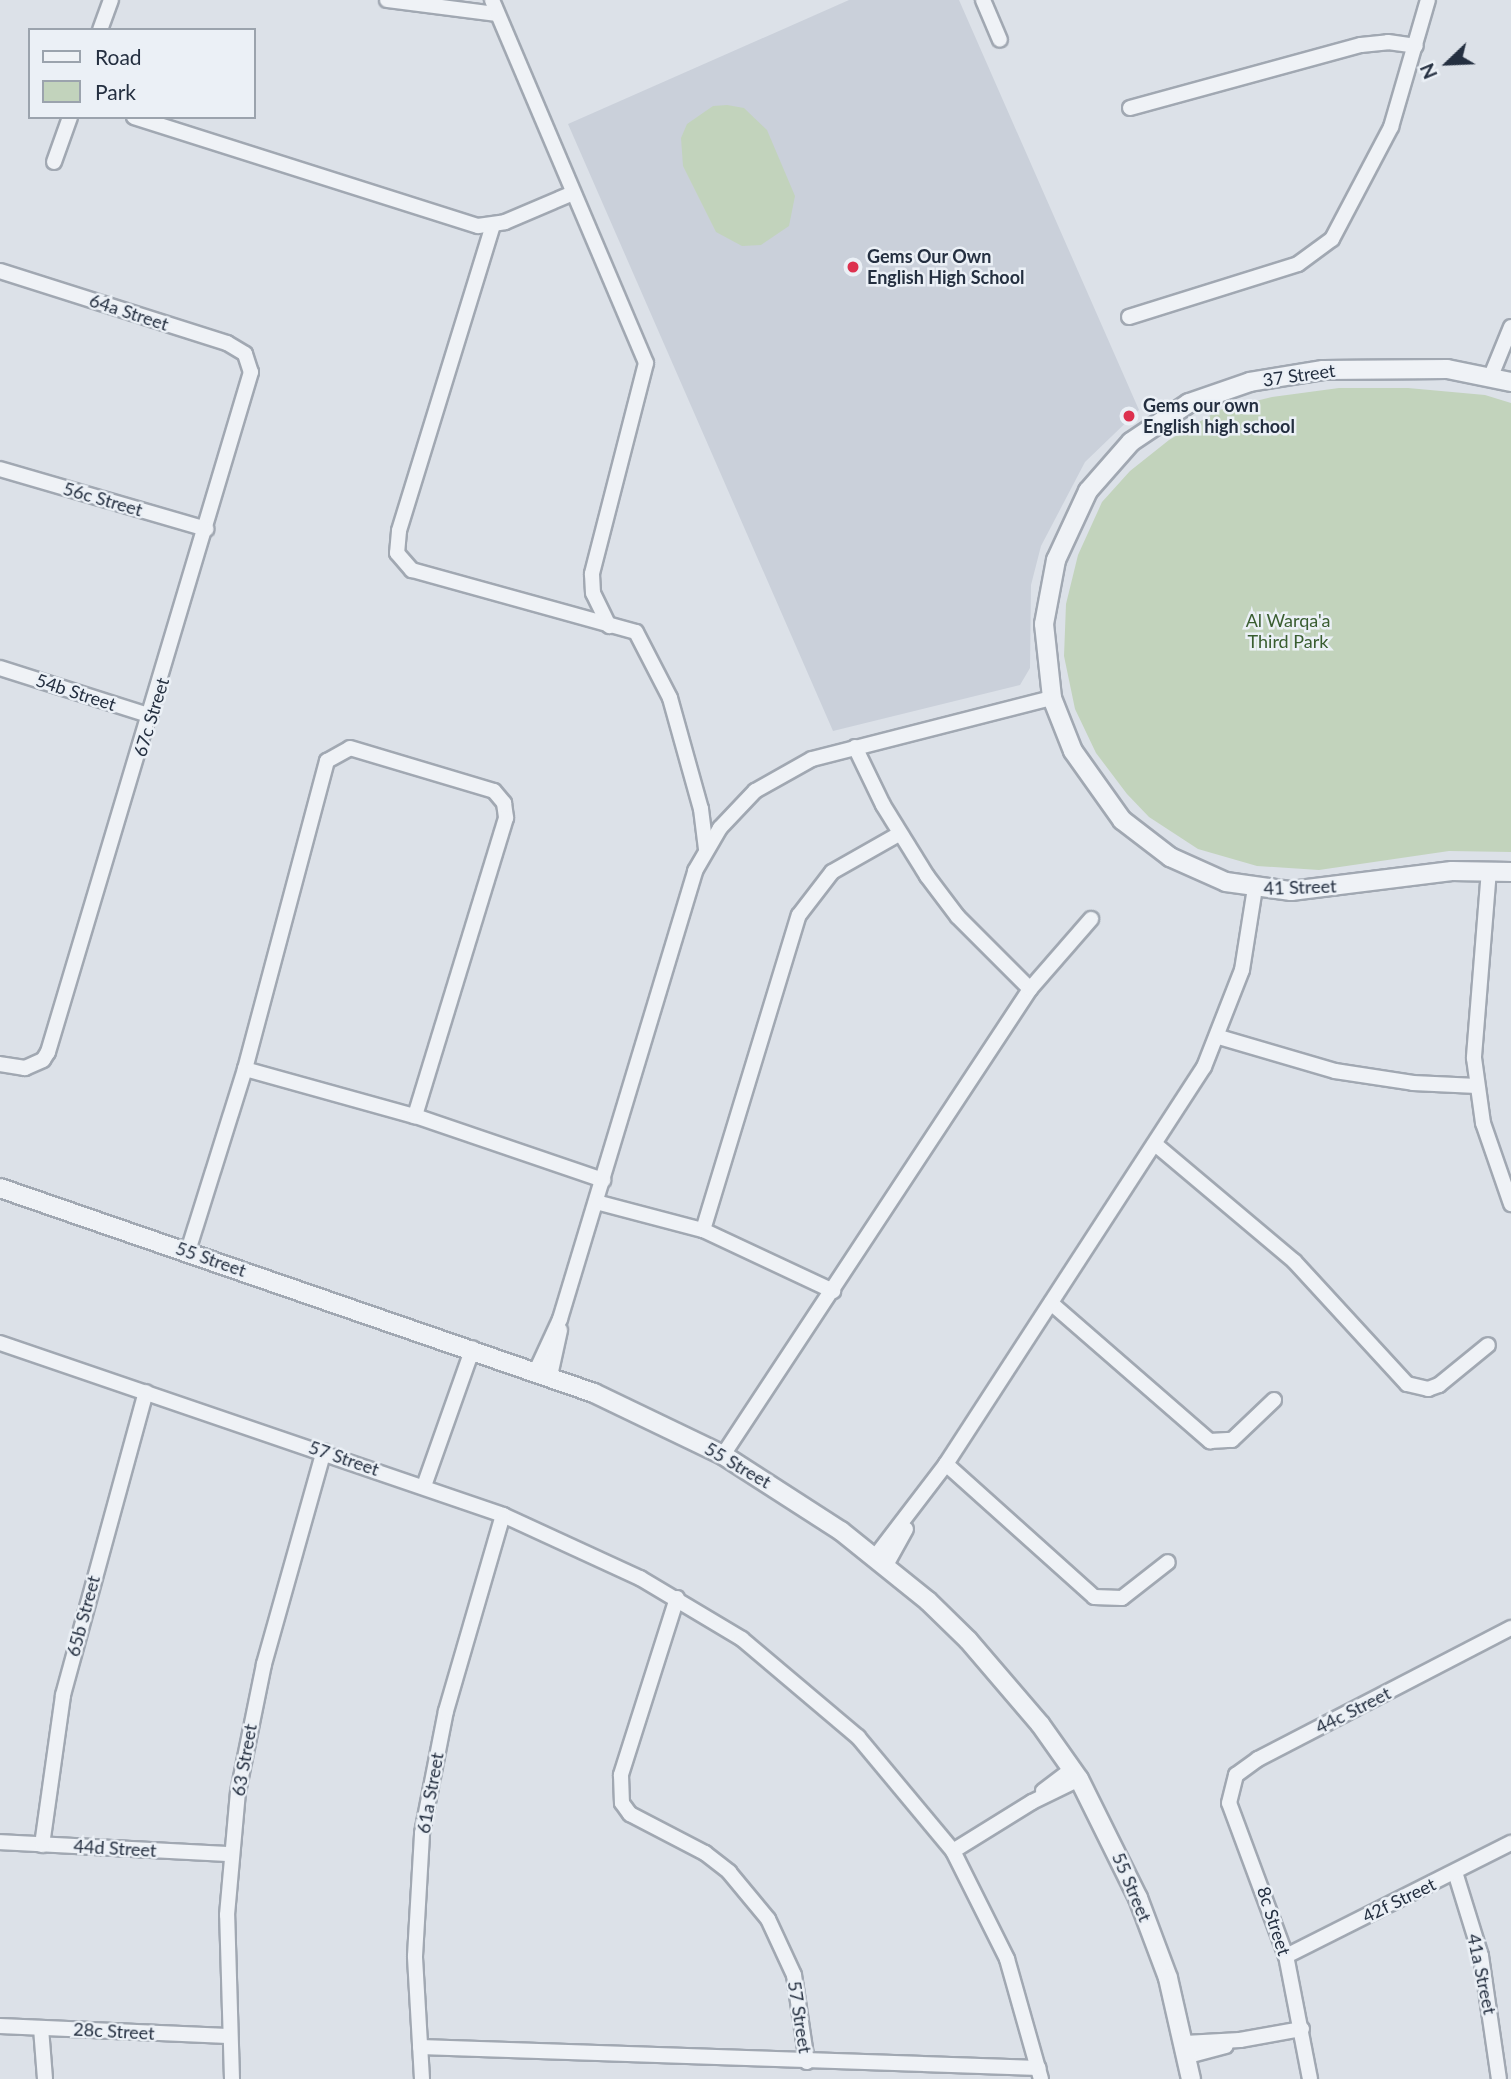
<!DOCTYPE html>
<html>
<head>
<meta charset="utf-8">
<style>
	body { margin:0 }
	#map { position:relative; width:1511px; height:2079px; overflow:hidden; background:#dce1e8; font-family:Lato,sans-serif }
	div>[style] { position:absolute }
	.built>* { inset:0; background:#cad0da }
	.green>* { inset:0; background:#c2d3bc }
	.roads { filter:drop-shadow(2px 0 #a1a8b2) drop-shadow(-2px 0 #a1a8b2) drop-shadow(0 2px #a1a8b2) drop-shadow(0 -2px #a1a8b2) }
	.minor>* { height:14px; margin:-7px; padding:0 7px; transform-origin:7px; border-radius:7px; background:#eff2f6 }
	.tertiary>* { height:18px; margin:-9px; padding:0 9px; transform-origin:9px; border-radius:9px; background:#eff2f6 }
	.dots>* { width:19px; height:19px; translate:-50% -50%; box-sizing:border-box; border:4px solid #ebf0f6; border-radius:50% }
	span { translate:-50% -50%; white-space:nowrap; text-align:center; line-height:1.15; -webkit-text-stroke:5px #ebf0f6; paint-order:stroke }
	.poi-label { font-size:18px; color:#242f40; font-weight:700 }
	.left { translate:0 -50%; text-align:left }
	.street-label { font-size:18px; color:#242f40 }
	.park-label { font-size:18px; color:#395d30 }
	.legend { position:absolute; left:28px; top:28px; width:228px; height:91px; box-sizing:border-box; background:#ebf0f6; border:2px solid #9ba3ad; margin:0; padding:9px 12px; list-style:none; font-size:21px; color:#242f40 }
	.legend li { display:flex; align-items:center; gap:14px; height:35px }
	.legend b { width:35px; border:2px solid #9ba3ad }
	.north { position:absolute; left:1413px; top:28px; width:70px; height:70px; -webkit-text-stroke:5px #ebf0f6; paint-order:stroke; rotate:247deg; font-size:19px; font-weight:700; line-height:28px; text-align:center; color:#242f40 }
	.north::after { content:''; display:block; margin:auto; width:24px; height:32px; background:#242f40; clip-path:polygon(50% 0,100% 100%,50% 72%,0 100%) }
</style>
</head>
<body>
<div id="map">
	<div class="built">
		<i style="clip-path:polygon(849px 0,959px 0,1139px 410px,1085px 462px,1041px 546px,1031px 585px,1030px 668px,1020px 685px,833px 731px,568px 124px)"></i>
	</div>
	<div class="green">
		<i style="clip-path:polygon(727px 105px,744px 108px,767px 130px,795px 196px,789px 226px,761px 245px,742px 246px,716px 232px,683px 166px,681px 138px,687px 124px,713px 106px)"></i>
		<i style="clip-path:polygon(1339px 388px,1408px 388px,1485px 395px,1511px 403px,1511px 852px,1449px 851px,1319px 870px,1257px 866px,1198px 849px,1149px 817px,1127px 794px,1096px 753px,1075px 709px,1064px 656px,1066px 604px,1078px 555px,1102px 502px,1130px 471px,1169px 440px,1219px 410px,1272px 397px)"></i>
	</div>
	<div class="roads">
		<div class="minor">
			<i style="left:387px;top:0;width:110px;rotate:7.3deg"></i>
			<i style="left:492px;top:0;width:394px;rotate:67deg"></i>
			<i style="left:646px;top:363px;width:218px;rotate:104.4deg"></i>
			<i style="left:592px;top:574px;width:19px;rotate:87deg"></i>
			<i style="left:593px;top:593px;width:37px;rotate:64deg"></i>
			<i style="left:983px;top:0;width:43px;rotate:67deg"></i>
			<i style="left:100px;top:30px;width:32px;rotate:-70deg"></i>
			<i style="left:1130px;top:108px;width:239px;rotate:-15.3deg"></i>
			<i style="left:1361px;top:45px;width:27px;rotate:-6deg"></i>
			<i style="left:1388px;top:42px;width:28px;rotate:8deg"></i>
			<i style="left:134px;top:117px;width:361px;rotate:17.6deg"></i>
			<i style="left:478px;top:226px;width:27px;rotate:-8deg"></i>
			<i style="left:505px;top:222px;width:74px;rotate:-23.1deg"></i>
			<i style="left:54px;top:162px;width:48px;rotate:-70.4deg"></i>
			<i style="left:493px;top:225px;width:320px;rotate:107.1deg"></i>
			<i style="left:399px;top:531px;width:22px;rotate:95deg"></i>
			<i style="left:397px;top:553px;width:23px;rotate:49deg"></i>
			<i style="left:412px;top:570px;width:232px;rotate:15.5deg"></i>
			<i style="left:636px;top:632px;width:74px;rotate:62.7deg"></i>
			<i style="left:670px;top:698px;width:115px;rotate:74.4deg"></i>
			<i style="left:701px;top:809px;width:40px;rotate:82.9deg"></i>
			<i style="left:0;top:271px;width:238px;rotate:17.6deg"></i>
			<i style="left:227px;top:343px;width:21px;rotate:31deg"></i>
			<i style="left:245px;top:354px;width:19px;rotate:72deg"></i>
			<i style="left:251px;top:372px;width:710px;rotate:106.62deg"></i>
			<i style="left:48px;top:1052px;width:9px;rotate:122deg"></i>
			<i style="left:43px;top:1060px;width:20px;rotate:156deg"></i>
			<i style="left:25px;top:1068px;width:25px;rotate:-171deg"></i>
			<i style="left:1129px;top:317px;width:177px;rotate:-17.4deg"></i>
			<i style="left:1298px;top:264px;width:42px;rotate:-36.3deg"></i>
			<i style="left:1332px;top:239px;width:127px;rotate:-62.2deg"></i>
			<i style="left:1391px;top:127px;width:132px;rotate:-73.8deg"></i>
			<i style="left:1491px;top:376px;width:53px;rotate:-67.8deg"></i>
			<i style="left:0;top:469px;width:215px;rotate:16.2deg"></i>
			<i style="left:0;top:668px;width:158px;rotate:17.6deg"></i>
			<i style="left:855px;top:747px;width:64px;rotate:64.2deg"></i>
			<i style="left:883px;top:805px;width:84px;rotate:58.2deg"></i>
			<i style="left:927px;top:876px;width:51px;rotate:52.9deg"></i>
			<i style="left:958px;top:917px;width:102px;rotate:45deg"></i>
			<i style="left:1489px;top:870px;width:189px;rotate:94.6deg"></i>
			<i style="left:1474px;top:1058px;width:66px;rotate:82.1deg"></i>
			<i style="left:1483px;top:1123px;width:86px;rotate:70.9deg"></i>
			<i style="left:1219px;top:1037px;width:121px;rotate:16.3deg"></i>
			<i style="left:1335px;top:1071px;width:79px;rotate:8.7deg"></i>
			<i style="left:1413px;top:1083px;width:64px;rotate:2.7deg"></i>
			<i style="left:245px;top:1069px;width:176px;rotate:15.5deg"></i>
			<i style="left:415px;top:1116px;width:199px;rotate:18.8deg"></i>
			<i style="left:1155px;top:1144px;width:182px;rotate:40.1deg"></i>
			<i style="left:1294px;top:1261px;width:167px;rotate:47.4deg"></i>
			<i style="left:1407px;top:1384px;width:22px;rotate:13deg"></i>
			<i style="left:1428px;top:1389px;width:12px;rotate:-20deg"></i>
			<i style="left:1439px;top:1385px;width:63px;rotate:-39.2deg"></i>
			<i style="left:596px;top:1202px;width:111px;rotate:14.7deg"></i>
			<i style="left:703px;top:1230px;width:144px;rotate:25.1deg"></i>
			<i style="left:703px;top:1230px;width:329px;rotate:-73.1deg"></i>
			<i style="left:799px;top:915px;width:54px;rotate:-52.5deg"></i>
			<i style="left:832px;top:872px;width:77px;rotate:-29.6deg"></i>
			<i style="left:188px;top:1251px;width:191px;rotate:-72.6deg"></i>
			<i style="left:245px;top:1069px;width:319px;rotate:-75.1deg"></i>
			<i style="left:327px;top:761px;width:26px;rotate:-29deg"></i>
			<i style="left:350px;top:748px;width:150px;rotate:16.6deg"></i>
			<i style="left:494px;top:791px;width:16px;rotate:50deg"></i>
			<i style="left:504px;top:803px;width:15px;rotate:82deg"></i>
			<i style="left:506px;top:818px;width:312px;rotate:107deg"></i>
			<i style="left:1051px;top:1303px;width:211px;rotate:41deg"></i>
			<i style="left:1210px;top:1441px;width:22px;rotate:-3deg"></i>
			<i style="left:1232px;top:1440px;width:58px;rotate:-43.6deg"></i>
			<i style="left:0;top:1343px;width:532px;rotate:18.88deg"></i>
			<i style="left:503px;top:1515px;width:151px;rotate:24.7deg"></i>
			<i style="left:640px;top:1578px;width:119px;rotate:30.9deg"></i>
			<i style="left:742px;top:1639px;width:152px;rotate:40.2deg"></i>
			<i style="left:858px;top:1737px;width:148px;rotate:50.2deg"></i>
			<i style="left:953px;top:1851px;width:121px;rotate:63.4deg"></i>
			<i style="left:1007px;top:1959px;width:125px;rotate:74.2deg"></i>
			<i style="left:536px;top:1371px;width:57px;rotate:-65.2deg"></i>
			<i style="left:560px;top:1319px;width:468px;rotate:-73.2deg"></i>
			<i style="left:695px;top:871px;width:50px;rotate:-59.8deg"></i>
			<i style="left:720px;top:828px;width:51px;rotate:-46.6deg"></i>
			<i style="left:755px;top:791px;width:65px;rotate:-29.3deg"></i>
			<i style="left:812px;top:759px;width:248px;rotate:-14.3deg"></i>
			<i style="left:550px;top:1376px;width:47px;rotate:-77.7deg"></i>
			<i style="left:723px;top:1455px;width:558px;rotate:-56.62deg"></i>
			<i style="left:1030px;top:989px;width:93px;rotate:-48.9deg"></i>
			<i style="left:946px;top:1464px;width:199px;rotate:41.9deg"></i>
			<i style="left:1094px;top:1597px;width:28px;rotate:2deg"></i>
			<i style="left:1122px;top:1598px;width:58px;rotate:-38deg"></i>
			<i style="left:424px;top:1486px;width:146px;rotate:-70.5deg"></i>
			<i style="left:875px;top:1557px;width:117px;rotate:-52.6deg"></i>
			<i style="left:946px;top:1464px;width:473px;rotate:-57deg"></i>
			<i style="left:1204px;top:1067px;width:104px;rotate:-68.6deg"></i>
			<i style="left:1242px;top:970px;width:83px;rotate:-81deg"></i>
			<i style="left:886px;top:1565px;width:41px;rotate:-60.9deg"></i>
			<i style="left:677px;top:1598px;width:186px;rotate:107.6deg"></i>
			<i style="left:621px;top:1775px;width:28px;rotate:88deg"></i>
			<i style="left:622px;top:1803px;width:14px;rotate:54deg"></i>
			<i style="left:630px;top:1814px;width:85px;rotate:27.5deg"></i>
			<i style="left:705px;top:1853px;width:31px;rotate:38deg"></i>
			<i style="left:729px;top:1872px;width:61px;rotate:50.3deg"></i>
			<i style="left:768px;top:1919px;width:62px;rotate:65.1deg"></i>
			<i style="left:794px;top:1975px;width:88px;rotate:81.5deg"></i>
			<i style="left:1043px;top:1791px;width:36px;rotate:-37deg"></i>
			<i style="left:0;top:1842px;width:230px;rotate:3deg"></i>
			<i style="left:42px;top:1845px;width:151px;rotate:-82deg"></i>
			<i style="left:63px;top:1695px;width:314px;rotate:-74.7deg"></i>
			<i style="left:953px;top:1851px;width:93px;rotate:-31.8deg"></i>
			<i style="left:1032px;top:1802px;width:52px;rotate:-26.1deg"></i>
			<i style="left:1455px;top:1872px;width:88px;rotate:72.8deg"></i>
			<i style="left:1481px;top:1956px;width:124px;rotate:81.7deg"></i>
			<i style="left:1286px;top:1956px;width:252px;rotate:-26.7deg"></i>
			<i style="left:0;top:2026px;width:228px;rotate:2.5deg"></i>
			<i style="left:41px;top:2028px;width:51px;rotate:85.5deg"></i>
			<i style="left:1185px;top:2043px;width:55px;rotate:-3.1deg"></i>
			<i style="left:1240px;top:2040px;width:63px;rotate:-10.1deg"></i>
			<i style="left:420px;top:2047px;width:619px;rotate:1.94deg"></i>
			<i style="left:1188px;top:2056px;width:39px;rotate:-15deg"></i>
			<i style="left:232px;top:2079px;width:164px;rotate:-91.7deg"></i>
			<i style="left:227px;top:1915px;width:123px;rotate:-84.9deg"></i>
			<i style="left:238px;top:1792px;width:131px;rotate:-78.5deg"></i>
			<i style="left:264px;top:1664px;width:221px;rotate:-74.3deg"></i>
			<i style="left:422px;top:2079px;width:123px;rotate:-93.3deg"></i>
			<i style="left:415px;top:1956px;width:123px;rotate:-86.7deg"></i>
			<i style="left:422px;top:1833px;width:124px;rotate:-78.9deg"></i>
			<i style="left:446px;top:1711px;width:204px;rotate:-73.8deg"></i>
			<i style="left:1310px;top:2079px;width:125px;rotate:-101deg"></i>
			<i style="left:1286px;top:1956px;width:163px;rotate:-110.4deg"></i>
			<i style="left:1229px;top:1803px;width:29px;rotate:-76deg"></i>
			<i style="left:1236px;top:1775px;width:27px;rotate:-36deg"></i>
			<i style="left:1258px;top:1759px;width:285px;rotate:-27.4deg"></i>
		</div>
		<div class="tertiary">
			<i style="left:1511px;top:382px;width:65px;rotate:-168.5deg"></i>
			<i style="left:1447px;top:369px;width:124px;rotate:179.5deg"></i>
			<i style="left:1323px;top:370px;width:74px;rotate:170.7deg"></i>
			<i style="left:1250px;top:382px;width:65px;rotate:161deg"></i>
			<i style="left:1189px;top:403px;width:70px;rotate:146.1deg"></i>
			<i style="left:1131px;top:442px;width:65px;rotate:131.3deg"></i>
			<i style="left:1088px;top:491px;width:76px;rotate:114.9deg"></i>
			<i style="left:1056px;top:560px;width:65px;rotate:100.6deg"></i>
			<i style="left:1044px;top:624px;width:74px;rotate:83.8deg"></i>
			<i style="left:1052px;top:698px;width:57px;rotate:68.4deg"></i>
			<i style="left:1073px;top:751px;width:85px;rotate:54.6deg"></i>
			<i style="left:1122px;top:820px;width:61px;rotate:37.6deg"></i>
			<i style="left:1170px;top:857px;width:61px;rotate:24.1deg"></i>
			<i style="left:1226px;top:882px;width:66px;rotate:7.9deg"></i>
			<i style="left:1291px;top:891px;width:162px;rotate:-7.1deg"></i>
			<i style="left:1452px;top:871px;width:59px;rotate:1deg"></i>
			<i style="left:0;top:1188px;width:628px;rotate:19.04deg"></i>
			<i style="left:594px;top:1393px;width:143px;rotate:25.7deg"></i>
			<i style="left:723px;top:1455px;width:140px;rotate:32.8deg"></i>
			<i style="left:841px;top:1531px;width:112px;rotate:38.8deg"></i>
			<i style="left:928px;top:1601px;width:56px;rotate:44.3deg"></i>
			<i style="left:968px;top:1640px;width:111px;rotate:49.4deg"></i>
			<i style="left:1040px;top:1724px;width:67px;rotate:54.7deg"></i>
			<i style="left:1079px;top:1779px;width:133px;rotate:63.6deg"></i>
			<i style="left:1138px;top:1898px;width:85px;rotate:69.4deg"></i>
			<i style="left:1168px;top:1978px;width:104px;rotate:77.2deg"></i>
		</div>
	</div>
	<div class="dots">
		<i style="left:853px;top:267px;background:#dd314f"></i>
		<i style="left:1129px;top:416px;background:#dd314f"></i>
	</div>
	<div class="poi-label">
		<span class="left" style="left:867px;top:267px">Gems Our Own<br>English High School</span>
		<span class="left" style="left:1143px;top:416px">Gems our own<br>English high school</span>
	</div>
	<div class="street-label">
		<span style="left:129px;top:312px;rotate:18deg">64a Street</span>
		<span style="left:1299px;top:375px;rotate:-8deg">37 Street</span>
		<span style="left:103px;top:499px;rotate:16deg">56c Street</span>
		<span style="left:76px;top:692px;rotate:18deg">54b Street</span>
		<span style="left:151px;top:717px;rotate:-73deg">67c Street</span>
		<span style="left:1300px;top:887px;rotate:-2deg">41 Street</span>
		<span style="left:211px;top:1259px;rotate:19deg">55 Street</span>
		<span style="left:344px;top:1458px;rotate:19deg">57 Street</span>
		<span style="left:738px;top:1465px;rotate:30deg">55 Street</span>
		<span style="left:83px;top:1616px;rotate:-75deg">65b Street</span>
		<span style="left:1353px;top:1710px;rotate:-27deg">44c Street</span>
		<span style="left:244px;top:1760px;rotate:-80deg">63 Street</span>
		<span style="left:430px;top:1793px;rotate:-80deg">61a Street</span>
		<span style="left:115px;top:1848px;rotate:3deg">44d Street</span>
		<span style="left:1132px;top:1887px;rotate:67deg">55 Street</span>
		<span style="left:1399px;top:1900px;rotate:-26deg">42f Street</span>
		<span style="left:1274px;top:1921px;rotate:72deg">8c Street</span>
		<span style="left:1482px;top:1974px;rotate:78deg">41a Street</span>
		<span style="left:800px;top:2017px;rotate:81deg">57 Street</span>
		<span style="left:114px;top:2031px;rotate:3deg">28c Street</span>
	</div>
	<div class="park-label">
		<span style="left:1288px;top:631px">Al Warqa'a<br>Third Park</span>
	</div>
	<ul class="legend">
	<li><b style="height:9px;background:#eff2f6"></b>Road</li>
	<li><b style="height:19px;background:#c2d3bc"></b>Park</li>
	</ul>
	<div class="north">N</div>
</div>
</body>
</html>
